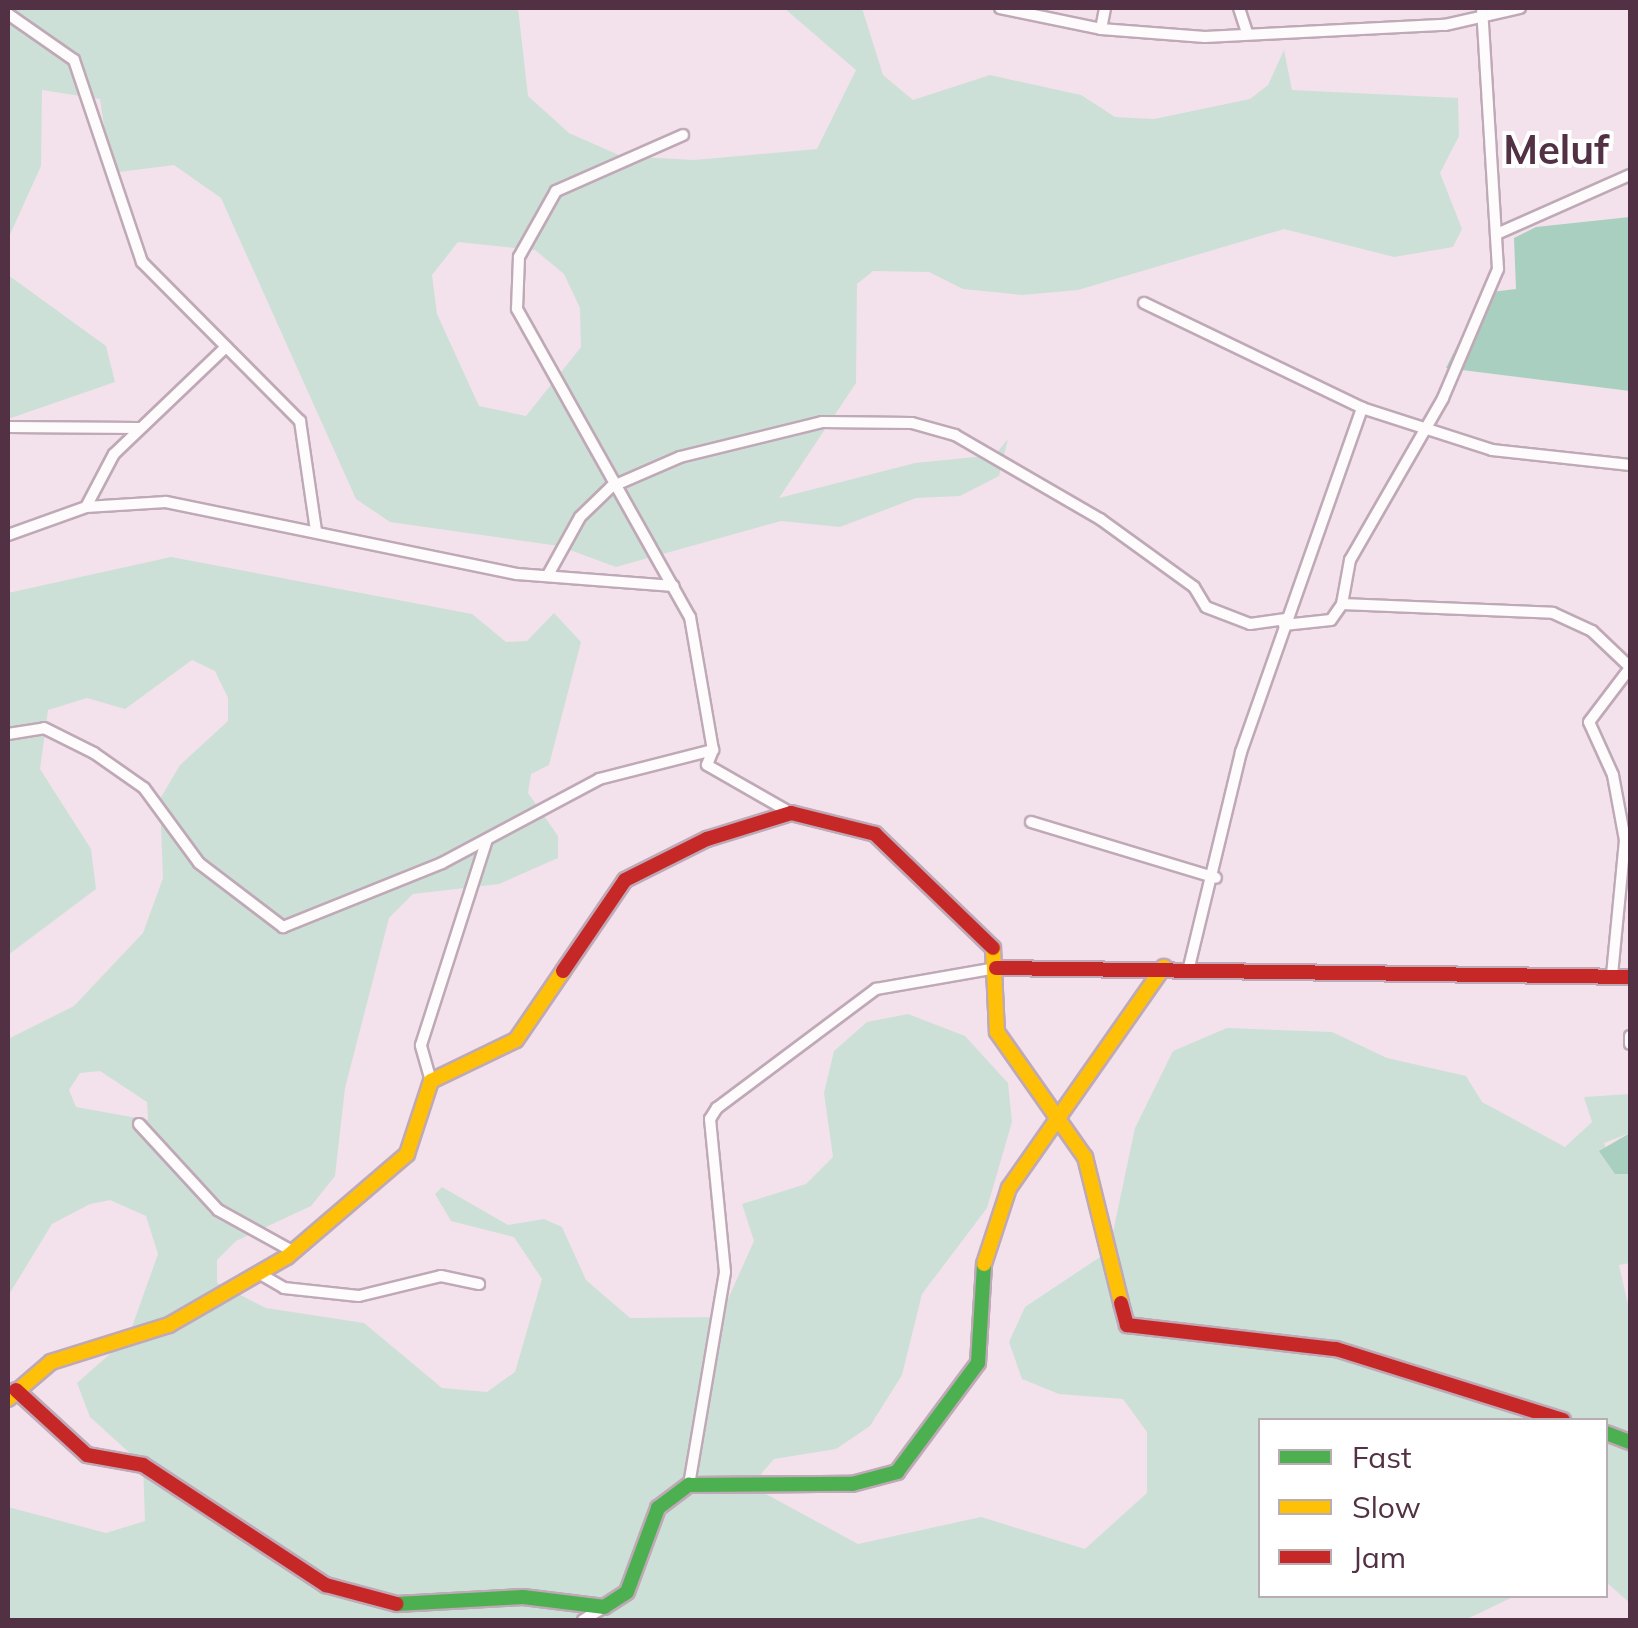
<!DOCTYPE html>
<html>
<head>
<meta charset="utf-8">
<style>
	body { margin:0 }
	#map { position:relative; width:1638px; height:1628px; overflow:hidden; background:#f3e2eb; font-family:Mulish,sans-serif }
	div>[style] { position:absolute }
	.green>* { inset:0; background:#cce0d7 }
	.forest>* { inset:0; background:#a8cfbf }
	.roads { filter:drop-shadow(2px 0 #bfa9b6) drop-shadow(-2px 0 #bfa9b6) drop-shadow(0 2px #bfa9b6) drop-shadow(0 -2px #bfa9b6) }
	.street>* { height:10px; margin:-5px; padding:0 5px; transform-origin:5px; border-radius:5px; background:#fdfbfc }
	.fast>* { height:14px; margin:-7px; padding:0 7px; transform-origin:7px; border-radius:7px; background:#4caf50 }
	.slow>* { height:14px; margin:-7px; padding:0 7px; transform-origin:7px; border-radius:7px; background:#ffc107 }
	.jam>* { height:14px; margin:-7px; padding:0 7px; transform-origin:7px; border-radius:7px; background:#c62828 }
	span { translate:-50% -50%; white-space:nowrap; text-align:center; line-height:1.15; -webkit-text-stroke:8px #fff; paint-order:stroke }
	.quarter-label { font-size:40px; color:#513143; font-weight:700 }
	.frame { position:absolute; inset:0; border:10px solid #513143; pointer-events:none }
	.legend { position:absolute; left:1258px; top:1418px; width:350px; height:180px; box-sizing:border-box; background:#fff; border:2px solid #b9adb4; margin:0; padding:12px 18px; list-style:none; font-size:30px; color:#513143 }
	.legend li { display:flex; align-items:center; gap:20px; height:50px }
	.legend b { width:50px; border:2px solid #b9adb4 }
</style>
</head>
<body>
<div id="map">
	<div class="green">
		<i style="clip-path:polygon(evenodd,8px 8px,518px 8px,528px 96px,569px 133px,621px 156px,694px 160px,817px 149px,856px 70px,784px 8px,862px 8px,883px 75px,913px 100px,990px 75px,1081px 95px,1115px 117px,1154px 119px,1250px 99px,1268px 85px,1284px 50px,1292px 90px,1458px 98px,1459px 136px,1440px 173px,1462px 229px,1453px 247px,1394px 257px,1284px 229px,1078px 290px,1022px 295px,963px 289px,929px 272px,873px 271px,857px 284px,856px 383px,779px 498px,915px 463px,995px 455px,1008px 439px,999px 476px,960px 496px,916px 498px,840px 527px,781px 521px,616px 567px,559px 546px,390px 522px,356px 499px,221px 198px,174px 165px,111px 173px,100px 99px,42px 90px,41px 166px,8px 239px,8px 8px,458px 242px,535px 250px,564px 274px,580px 308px,581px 347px,526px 416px,479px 406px,437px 314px,432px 275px,458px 242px)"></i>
		<i style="clip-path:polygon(8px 275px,106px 346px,115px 382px,8px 419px)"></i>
		<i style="clip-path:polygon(evenodd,171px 557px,472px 614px,506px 642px,527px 641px,554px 613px,581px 642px,549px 765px,531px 774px,528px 793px,558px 836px,558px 858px,499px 884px,413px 894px,389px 918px,345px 1088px,335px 1176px,311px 1206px,236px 1241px,217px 1260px,217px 1283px,266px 1308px,364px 1323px,442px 1388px,487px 1392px,515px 1372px,542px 1279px,514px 1237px,451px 1221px,435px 1194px,442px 1187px,508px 1225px,544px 1219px,562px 1227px,586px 1280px,630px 1318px,720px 1317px,754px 1241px,742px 1204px,806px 1184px,833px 1157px,824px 1093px,834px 1051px,867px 1022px,908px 1014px,965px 1036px,1008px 1083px,1012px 1122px,987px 1208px,922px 1294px,902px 1375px,870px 1426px,836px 1449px,774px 1459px,761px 1474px,764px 1493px,858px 1544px,981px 1517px,1085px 1549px,1147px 1493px,1147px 1432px,1123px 1399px,1059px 1394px,1022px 1379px,1009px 1342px,1025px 1307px,1109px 1251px,1135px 1128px,1173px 1051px,1227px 1028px,1332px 1032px,1387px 1058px,1466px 1076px,1482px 1102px,1565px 1147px,1592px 1122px,1584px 1097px,1630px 1094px,1630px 1133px,1604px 1143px,1615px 1174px,1630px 1174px,1630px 1263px,1619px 1265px,1630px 1313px,1630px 1603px,1606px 1582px,1606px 1420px,1260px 1420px,1260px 1596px,1515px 1596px,1465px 1620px,8px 1620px,8px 1507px,106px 1533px,145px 1521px,143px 1465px,90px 1417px,77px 1383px,128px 1338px,158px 1254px,146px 1216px,110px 1200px,90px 1204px,52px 1224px,8px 1296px,8px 1039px,74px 1006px,143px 933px,163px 878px,160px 799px,180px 765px,228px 721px,228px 698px,215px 671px,192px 660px,125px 709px,87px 698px,48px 710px,40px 769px,91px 849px,96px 889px,8px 955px,8px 593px,171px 557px,100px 1071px,147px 1102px,148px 1120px,76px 1107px,69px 1090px,80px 1073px,100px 1071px)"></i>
	</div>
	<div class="forest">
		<i style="clip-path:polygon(1630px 217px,1630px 391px,1446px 368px,1483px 293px,1516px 289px,1514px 238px,1536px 227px)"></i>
		<i style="clip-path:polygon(1630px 1133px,1630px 1174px,1615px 1174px,1599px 1151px)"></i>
	</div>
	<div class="roads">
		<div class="street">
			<i style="left:1000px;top:8px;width:103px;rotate:11.7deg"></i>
			<i style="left:1101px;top:29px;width:104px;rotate:4.4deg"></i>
			<i style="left:1205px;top:37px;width:240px;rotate:-2.9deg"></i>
			<i style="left:1445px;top:25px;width:77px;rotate:-12.8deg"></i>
			<i style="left:1239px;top:8px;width:25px;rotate:72deg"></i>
			<i style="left:8px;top:14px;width:80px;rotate:34.9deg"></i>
			<i style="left:74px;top:60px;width:213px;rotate:71.4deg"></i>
			<i style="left:142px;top:262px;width:224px;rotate:45.2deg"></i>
			<i style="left:300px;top:421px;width:111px;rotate:81.7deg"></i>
			<i style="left:1101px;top:29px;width:21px;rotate:-79deg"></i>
			<i style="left:683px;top:135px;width:139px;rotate:156.2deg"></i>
			<i style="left:556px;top:191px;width:76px;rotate:119.3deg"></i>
			<i style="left:519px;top:257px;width:52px;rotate:92.2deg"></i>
			<i style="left:517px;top:309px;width:353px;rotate:60.7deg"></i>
			<i style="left:690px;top:617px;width:135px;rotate:80.2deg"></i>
			<i style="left:713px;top:750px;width:16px;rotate:112deg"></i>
			<i style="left:707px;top:765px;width:97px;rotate:29.7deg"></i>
			<i style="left:1499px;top:233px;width:143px;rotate:-23.9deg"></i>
			<i style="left:1144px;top:303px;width:242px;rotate:25.7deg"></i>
			<i style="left:1362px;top:408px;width:137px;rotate:17.9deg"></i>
			<i style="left:1492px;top:450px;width:139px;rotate:6.2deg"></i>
			<i style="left:8px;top:427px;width:131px;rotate:0.4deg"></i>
			<i style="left:86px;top:507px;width:60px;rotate:-62.2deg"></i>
			<i style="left:114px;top:454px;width:155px;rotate:-43.7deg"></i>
			<i style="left:8px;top:535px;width:83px;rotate:-19.7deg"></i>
			<i style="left:86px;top:507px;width:80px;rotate:-3.6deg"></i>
			<i style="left:166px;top:502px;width:358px;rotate:11.6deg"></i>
			<i style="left:517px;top:574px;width:157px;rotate:4.4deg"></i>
			<i style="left:548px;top:575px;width:66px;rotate:-61.1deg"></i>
			<i style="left:580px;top:517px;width:43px;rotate:-44.1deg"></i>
			<i style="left:611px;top:487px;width:75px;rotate:-23.5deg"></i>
			<i style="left:680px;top:457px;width:146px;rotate:-13.8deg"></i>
			<i style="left:822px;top:422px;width:90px;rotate:0.6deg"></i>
			<i style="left:912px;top:423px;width:45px;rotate:15.6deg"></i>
			<i style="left:955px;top:435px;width:168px;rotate:30.1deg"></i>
			<i style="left:1100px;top:519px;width:116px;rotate:35.9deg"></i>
			<i style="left:1194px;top:587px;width:23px;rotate:59deg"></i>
			<i style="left:1206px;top:607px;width:47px;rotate:21.1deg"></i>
			<i style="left:1250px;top:624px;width:36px;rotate:-8deg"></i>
			<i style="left:1342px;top:604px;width:211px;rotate:2.4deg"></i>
			<i style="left:1553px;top:613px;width:43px;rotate:24.8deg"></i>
			<i style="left:1592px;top:631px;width:52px;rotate:43.5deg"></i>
			<i style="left:1284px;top:625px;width:47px;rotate:-6.1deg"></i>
			<i style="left:1331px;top:620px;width:19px;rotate:-55deg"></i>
			<i style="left:1342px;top:604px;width:45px;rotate:-79.7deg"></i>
			<i style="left:1350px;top:560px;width:187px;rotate:-60.1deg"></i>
			<i style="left:1443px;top:398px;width:140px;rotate:-66.9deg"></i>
			<i style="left:1498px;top:269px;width:261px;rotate:-93.5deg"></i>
			<i style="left:8px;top:734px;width:36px;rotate:-9deg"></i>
			<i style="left:44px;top:728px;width:56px;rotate:26.6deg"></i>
			<i style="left:94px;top:753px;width:61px;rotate:35deg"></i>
			<i style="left:144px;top:788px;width:93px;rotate:53.7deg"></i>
			<i style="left:199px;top:863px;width:106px;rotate:37.3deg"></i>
			<i style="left:283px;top:927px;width:171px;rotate:-21.9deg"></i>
			<i style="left:442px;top:863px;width:178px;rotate:-28.1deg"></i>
			<i style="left:599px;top:779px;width:118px;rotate:-14.3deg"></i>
			<i style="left:1031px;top:822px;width:193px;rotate:16.8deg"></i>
			<i style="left:1189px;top:967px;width:221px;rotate:-76.4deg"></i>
			<i style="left:1241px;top:752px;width:365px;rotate:-70.6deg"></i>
			<i style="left:1612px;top:975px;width:136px;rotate:-84.5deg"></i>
			<i style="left:1625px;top:840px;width:66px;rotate:-100.5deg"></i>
			<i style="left:1613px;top:775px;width:58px;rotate:-114.4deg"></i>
			<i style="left:1589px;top:722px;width:68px;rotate:-52.8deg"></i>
			<i style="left:1630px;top:1036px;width:8px;rotate:90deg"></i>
			<i style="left:431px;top:1081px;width:37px;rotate:-106deg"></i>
			<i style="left:421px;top:1045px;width:215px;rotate:-72.2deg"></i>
			<i style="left:139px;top:1124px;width:117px;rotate:47.4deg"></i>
			<i style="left:218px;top:1210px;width:87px;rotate:28.9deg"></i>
			<i style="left:260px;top:1274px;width:28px;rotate:30deg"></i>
			<i style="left:284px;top:1288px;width:75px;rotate:6.1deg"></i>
			<i style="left:359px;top:1296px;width:84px;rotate:-13.7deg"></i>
			<i style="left:441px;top:1276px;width:39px;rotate:12deg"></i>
			<i style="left:689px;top:1485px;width:216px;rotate:-80.4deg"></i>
			<i style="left:725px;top:1272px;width:154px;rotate:-95.6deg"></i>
			<i style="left:710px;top:1119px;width:13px;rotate:-58deg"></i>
			<i style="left:717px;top:1108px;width:199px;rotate:-36.8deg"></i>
			<i style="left:876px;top:989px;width:122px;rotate:-9.9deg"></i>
			<i style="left:583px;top:1620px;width:23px;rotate:-31deg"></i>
		</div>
		<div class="fast">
			<i style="left:1606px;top:1433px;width:26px;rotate:21deg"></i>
			<i style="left:397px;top:1604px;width:126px;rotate:-3.2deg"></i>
			<i style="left:523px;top:1597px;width:82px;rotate:7deg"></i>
			<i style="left:604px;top:1607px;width:27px;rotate:-33deg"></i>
			<i style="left:627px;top:1592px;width:90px;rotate:-69.7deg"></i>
			<i style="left:658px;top:1508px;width:39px;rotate:-37deg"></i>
			<i style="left:689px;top:1485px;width:163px;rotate:-0.4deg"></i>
			<i style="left:852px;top:1484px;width:47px;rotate:-14.9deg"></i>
			<i style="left:897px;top:1472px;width:136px;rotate:-53.4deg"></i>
			<i style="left:978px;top:1363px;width:99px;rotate:-86.5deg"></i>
		</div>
		<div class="slow">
			<i style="left:993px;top:948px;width:84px;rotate:87.3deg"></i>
			<i style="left:997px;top:1032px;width:153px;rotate:54.9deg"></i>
			<i style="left:1085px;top:1157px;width:150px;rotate:76.1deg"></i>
			<i style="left:984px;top:1264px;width:80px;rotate:-71.8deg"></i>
			<i style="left:1009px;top:1188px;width:270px;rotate:-55deg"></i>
			<i style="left:8px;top:1399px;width:57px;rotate:-40.7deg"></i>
			<i style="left:51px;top:1362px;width:124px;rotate:-17.4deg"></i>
			<i style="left:169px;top:1325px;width:136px;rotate:-30deg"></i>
			<i style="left:287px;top:1257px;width:158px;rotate:-40.6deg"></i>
			<i style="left:407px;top:1154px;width:77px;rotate:-71.8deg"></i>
			<i style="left:431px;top:1081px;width:94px;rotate:-25.8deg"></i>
			<i style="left:516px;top:1040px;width:83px;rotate:-55.7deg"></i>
		</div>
		<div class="jam">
			<i style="left:996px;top:968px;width:634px;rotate:0.81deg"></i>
			<i style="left:563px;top:971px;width:110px;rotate:-55.7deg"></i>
			<i style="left:625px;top:880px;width:92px;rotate:-26.6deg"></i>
			<i style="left:707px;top:839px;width:88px;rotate:-17.2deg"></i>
			<i style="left:791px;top:813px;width:87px;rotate:14deg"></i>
			<i style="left:875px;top:834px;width:164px;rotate:44deg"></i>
			<i style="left:1121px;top:1303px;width:23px;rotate:75deg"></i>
			<i style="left:1127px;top:1325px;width:210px;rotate:6.6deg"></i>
			<i style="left:1336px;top:1349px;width:238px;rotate:17.4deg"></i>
			<i style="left:16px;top:1390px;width:96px;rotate:42.5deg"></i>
			<i style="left:87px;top:1455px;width:57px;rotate:10.1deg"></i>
			<i style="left:143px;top:1465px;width:219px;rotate:33.3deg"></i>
			<i style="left:326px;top:1585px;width:73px;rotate:15deg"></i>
		</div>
	</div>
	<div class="quarter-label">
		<span style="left:1556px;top:149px">Meluf</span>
	</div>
	<div class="frame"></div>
	<ul class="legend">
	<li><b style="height:12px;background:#4caf50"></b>Fast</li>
	<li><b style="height:12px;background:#ffc107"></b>Slow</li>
	<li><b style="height:12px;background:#c62828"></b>Jam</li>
	</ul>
</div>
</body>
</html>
